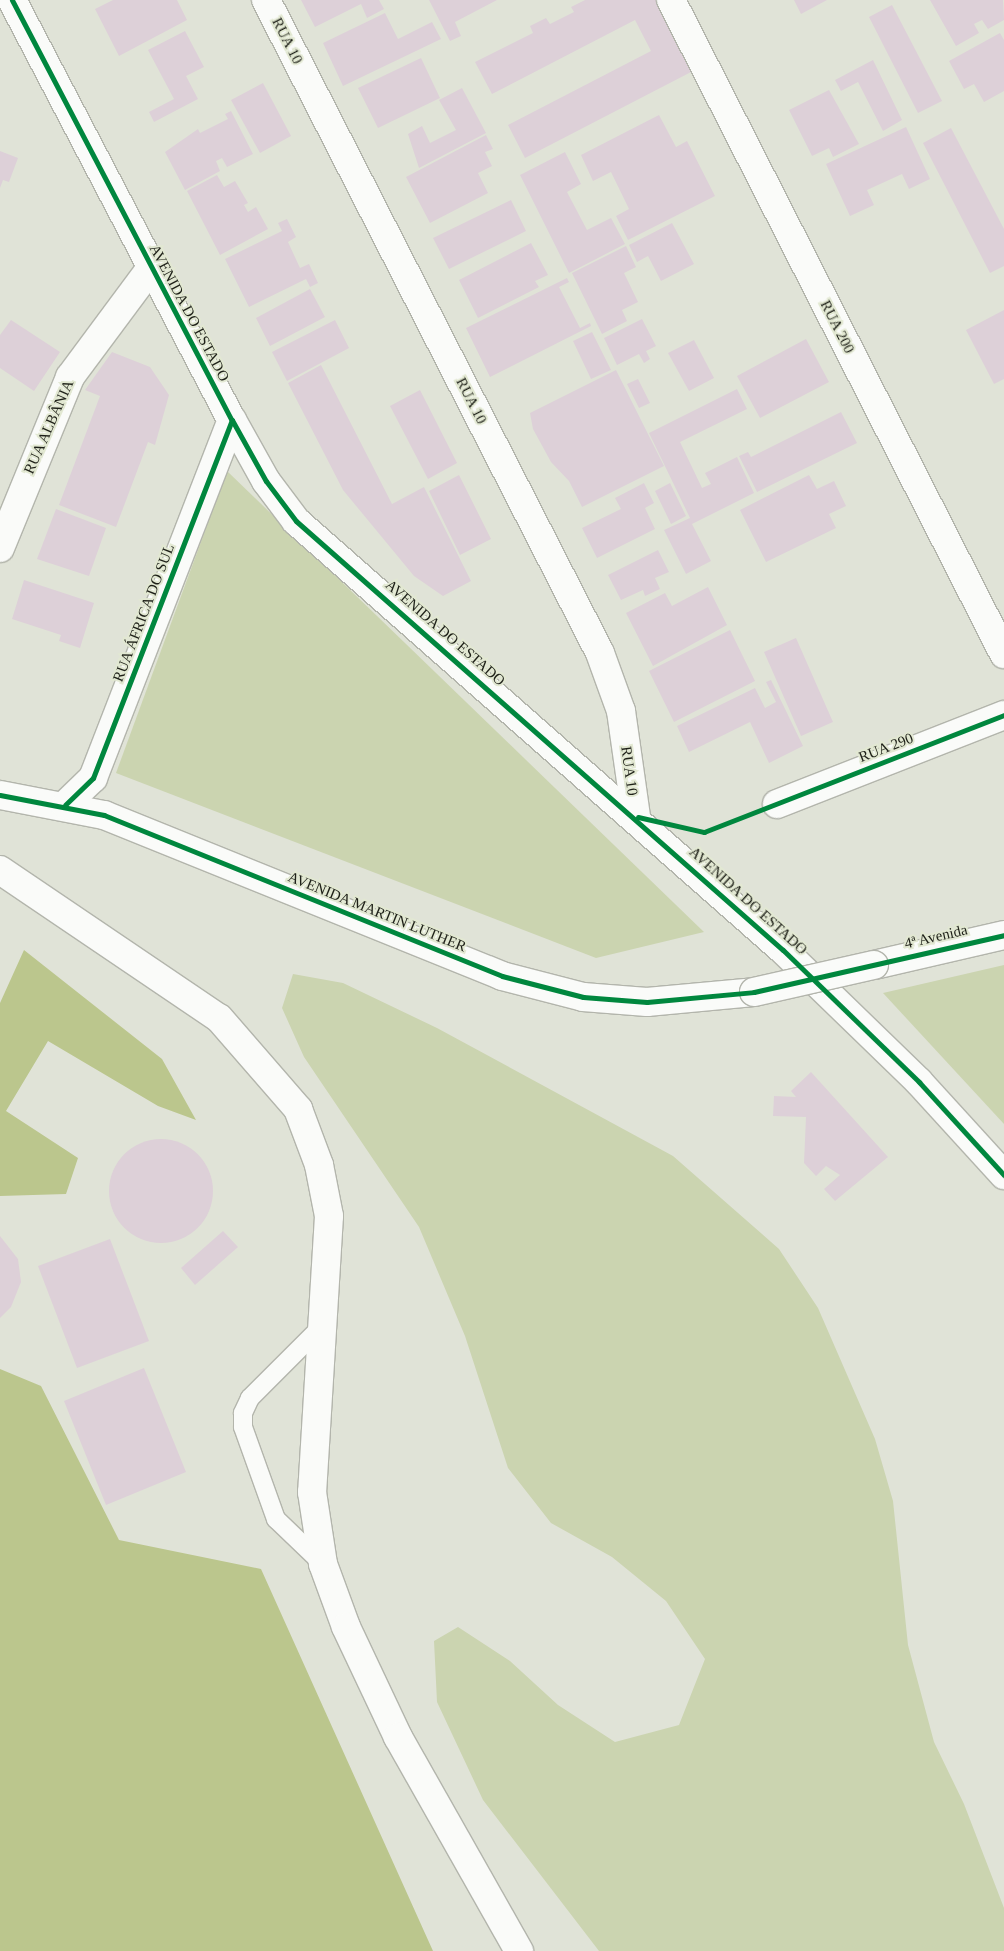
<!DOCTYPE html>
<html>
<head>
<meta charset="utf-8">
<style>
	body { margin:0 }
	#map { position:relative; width:1004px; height:1951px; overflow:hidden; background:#e0e3d7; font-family:"Times New Roman",serif }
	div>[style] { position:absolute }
	.green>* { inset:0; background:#cbd4b0 }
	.forest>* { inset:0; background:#bbc68d }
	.building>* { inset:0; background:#ddd0d8 }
	.round { border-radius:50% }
	.roads { filter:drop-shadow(1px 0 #b3b5ac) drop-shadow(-1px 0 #b3b5ac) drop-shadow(0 1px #b3b5ac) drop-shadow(0 -1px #b3b5ac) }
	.lane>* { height:18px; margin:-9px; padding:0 9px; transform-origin:9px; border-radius:9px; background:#fafbf9 }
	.street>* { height:28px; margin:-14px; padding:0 14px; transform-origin:14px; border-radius:14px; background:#fafbf9 }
	.secondary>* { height:28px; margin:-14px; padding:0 14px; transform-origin:14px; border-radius:14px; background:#fafbf9 }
	.primary>* { height:28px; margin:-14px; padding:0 14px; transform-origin:14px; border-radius:14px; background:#fafbf9 }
	.bridges { filter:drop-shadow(1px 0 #b3b5ac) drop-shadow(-1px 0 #b3b5ac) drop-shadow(0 1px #b3b5ac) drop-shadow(0 -1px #b3b5ac) }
	.primary-bridge>* { height:28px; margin:-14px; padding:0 14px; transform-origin:14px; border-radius:14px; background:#fafbf9 }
	.cycleway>* { height:5px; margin:-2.5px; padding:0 2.5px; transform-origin:2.5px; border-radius:2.5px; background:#00873e }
	span { translate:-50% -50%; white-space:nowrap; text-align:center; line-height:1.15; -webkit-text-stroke:4px #e2e8d2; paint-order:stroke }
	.street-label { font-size:15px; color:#1e2018 }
</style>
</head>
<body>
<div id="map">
	<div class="green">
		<i style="clip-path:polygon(227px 471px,704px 932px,596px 958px,116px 773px)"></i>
		<i style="clip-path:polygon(1004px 965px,1004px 1124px,883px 993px)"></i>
		<i style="clip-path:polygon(293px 974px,343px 983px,437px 1028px,673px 1156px,779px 1249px,818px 1308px,875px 1439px,893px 1501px,908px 1645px,934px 1742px,964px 1804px,1004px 1908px,1004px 1951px,599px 1951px,483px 1800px,437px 1702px,434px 1641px,458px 1627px,510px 1661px,558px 1705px,615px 1742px,679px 1725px,705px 1659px,666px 1601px,612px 1557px,551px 1523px,508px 1468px,465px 1336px,419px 1227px,304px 1057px,282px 1008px)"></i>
	</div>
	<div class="forest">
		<i style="clip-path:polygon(24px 950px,162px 1059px,196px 1120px,158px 1106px,48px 1041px,6px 1111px,78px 1158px,66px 1194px,0 1196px,0 1003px)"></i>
		<i style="clip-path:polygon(0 1369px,41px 1386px,119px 1540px,261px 1569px,433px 1951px,0 1951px)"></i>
	</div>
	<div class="building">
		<i style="clip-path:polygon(113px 0,177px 0,187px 20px,119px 56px,95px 9px)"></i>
		<i style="clip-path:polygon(301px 0,379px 0,384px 9px,367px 18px,361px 4px,315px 27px)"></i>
		<i style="clip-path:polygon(429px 0,497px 0,455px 22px,461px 36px,450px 41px)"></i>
		<i style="clip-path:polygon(585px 0,657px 0,693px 71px,525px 158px,508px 125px,651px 51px,635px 20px,492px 94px,475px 62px,533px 33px,530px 26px,546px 18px,550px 24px,574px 12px,571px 7px)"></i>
		<i style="clip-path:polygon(794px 0,827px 0,801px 14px)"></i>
		<i style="clip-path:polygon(930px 0,1003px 0,1004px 20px,988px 29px,982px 20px,974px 24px,979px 33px,956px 46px)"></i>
		<i style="clip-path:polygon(892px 5px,942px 101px,918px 113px,869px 17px)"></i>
		<i style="clip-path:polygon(385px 13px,398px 39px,432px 22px,441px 39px,343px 86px,323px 43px)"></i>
		<i style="clip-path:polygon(185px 31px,204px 67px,186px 76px,198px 99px,154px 122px,149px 112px,174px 99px,148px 50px)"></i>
		<i style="clip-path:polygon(1000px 33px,1004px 40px,1004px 91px,984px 102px,974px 84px,964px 89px,949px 61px)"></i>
		<i style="clip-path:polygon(421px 58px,440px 98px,378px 128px,358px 88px)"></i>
		<i style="clip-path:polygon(873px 60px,902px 120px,883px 131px,858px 82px,841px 91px,835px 80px)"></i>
		<i style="clip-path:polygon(263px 83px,291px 136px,260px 153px,231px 100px)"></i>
		<i style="clip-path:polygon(462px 88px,486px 133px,419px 168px,408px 134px,422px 126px,430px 143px,456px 130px,439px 100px)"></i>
		<i style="clip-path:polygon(829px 90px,859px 144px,833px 157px,829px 148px,812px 156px,789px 110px)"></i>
		<i style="clip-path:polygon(231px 111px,253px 154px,227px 167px,222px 158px,216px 161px,220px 171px,185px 190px,165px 152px,198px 129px,200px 133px,228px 119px,225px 114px)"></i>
		<i style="clip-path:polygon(659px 115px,676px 147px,687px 141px,715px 196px,628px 240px,616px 216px,629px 209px,611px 172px,593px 181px,581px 155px)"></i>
		<i style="clip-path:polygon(906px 127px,930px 179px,909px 189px,902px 174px,867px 190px,874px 205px,850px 216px,826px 164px)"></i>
		<i style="clip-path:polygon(951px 128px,1004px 229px,1004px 266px,990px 273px,923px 143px)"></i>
		<i style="clip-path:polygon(486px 135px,493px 149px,485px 152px,492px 166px,478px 173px,488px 193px,430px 223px,406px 177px)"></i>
		<i style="clip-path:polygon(0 151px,18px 158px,9px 182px,3px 180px,0 188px)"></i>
		<i style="clip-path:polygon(565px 152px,581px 184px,567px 192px,587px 230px,611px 218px,625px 244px,569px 273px,520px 175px)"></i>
		<i style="clip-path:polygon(217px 175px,224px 187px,235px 181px,248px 203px,244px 205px,248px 212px,256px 207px,268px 229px,220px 255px,187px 191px)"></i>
		<i style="clip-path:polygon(511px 200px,526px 231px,449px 269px,433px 238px)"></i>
		<i style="clip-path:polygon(287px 219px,296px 237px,288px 242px,300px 268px,309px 264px,318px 283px,310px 287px,306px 279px,249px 307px,225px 259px,282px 231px,278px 223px)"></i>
		<i style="clip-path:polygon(672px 223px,694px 264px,661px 281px,648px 256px,637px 262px,629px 245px)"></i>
		<i style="clip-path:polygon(531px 243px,548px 275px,535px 281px,539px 287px,478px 318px,459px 280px)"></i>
		<i style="clip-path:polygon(626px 246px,636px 267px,624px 273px,638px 302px,622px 310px,627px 321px,602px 334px,572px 273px)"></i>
		<i style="clip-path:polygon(567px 278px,569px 282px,559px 287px,580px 328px,590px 323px,591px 326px,490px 377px,466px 328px)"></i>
		<i style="clip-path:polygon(310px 289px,325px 317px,270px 346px,256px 318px)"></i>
		<i style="clip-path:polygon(1004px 310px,1004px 379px,994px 384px,966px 330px)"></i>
		<i style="clip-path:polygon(642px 319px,656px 346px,646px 351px,650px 359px,644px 363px,639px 354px,617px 365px,604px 338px)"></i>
		<i style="clip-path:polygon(11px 320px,60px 352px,34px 391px,0 368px,0 335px)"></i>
		<i style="clip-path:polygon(335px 320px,349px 348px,287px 381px,272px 352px)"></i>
		<i style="clip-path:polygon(592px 332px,611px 370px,591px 379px,573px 341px)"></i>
		<i style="clip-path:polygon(806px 339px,829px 382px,760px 418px,737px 376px)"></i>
		<i style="clip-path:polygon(694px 340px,714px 378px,689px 391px,668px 353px)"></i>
		<i style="clip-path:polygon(112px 352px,150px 367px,169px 395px,155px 445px,148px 442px,116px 527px,59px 505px,100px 396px,85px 390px)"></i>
		<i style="clip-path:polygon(321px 365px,392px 504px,424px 487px,471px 581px,443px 596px,414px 576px,343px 490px,288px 383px)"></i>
		<i style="clip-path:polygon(616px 370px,664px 466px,582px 507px,569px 481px,551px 462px,533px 429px,530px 413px)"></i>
		<i style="clip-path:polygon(638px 379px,650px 403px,639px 408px,627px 384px)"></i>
		<i style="clip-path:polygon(737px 389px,747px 409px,680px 442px,702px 488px,711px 484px,705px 473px,737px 457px,754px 493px,692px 524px,711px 561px,686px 574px,664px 530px,690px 518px,649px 433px)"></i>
		<i style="clip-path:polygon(420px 390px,457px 463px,428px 479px,390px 406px)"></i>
		<i style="clip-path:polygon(841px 412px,857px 443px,757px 492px,739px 456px,748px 452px,751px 457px)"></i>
		<i style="clip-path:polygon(459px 475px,491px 539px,460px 555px,429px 491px)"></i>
		<i style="clip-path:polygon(809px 475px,817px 489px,834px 481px,846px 506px,829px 514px,836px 528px,766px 562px,740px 510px)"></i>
		<i style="clip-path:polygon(644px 483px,654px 503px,645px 508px,655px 529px,597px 558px,582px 528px,621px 509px,615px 498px)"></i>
		<i style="clip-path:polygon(670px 483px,686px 516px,671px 524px,655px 491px)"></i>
		<i style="clip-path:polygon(56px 509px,106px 528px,89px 576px,37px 559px)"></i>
		<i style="clip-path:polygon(658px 550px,669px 572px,655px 578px,660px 589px,645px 596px,643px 590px,621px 600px,608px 575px)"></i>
		<i style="clip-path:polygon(24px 580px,94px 603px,80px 648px,59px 641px,61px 635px,12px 619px)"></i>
		<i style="clip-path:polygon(708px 587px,727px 625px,653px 666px,626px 613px,665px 593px,672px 606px)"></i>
		<i style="clip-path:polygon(730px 630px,755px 681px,674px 722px,649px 671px)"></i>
		<i style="clip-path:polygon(796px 638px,833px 722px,801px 736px,764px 652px)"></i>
		<i style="clip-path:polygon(771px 680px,803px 746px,769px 763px,750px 722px,689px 752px,677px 726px,755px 688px,765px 708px,776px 702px,766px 682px)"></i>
		<i style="clip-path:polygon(811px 1072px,888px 1157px,835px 1201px,824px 1189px,840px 1175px,826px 1166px,816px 1176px,804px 1163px,806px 1117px,773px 1116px,774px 1096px,796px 1097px,791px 1091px)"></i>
		<i class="round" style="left:109px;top:1139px;width:104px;height:104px"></i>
		<i style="clip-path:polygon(223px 1231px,238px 1247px,195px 1285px,181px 1268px)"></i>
		<i style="clip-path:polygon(0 1236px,18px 1259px,21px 1282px,11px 1307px,0 1318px)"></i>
		<i style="clip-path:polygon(110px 1239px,149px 1341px,77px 1368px,38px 1266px)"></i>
		<i style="clip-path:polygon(144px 1368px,186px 1472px,106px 1505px,64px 1401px)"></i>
	</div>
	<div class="roads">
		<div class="lane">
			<i style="left:322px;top:1326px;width:102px;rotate:135deg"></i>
			<i style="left:250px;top:1398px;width:17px;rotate:115deg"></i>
			<i style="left:243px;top:1413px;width:14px;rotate:90deg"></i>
			<i style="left:243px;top:1427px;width:98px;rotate:70.3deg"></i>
			<i style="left:276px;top:1519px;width:65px;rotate:43.8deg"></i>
		</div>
		<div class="street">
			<i style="left:671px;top:0;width:734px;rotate:63.02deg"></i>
			<i style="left:0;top:548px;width:185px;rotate:-67.7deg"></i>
			<i style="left:70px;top:377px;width:136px;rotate:-53.4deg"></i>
			<i style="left:777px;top:804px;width:244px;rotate:-21.4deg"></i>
		</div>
		<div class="secondary">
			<i style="left:266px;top:0;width:733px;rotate:62.91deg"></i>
			<i style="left:600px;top:653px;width:62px;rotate:70.1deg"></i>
			<i style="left:621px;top:711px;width:106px;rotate:81.9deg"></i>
		</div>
		<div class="primary">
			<i style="left:12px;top:0;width:474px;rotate:62.4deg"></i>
			<i style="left:232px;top:420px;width:70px;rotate:60.9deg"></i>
			<i style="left:266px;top:481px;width:50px;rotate:53.1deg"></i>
			<i style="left:296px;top:521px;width:649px;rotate:41.38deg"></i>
			<i style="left:783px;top:950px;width:190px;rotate:44.1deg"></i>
			<i style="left:919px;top:1082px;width:126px;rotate:47.6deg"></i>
			<i style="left:0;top:795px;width:106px;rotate:10.9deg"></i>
			<i style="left:104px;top:815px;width:429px;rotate:22deg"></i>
			<i style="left:502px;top:976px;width:84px;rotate:14.5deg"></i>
			<i style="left:583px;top:997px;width:64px;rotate:4.5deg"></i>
			<i style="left:647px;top:1002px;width:107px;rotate:-5.3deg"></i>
			<i style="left:65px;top:805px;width:39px;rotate:-44deg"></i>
			<i style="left:93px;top:778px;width:384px;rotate:-68.8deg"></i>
			<i style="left:0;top:870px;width:264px;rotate:34.1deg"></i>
			<i style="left:219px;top:1018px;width:121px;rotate:49deg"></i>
			<i style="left:298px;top:1109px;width:60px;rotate:69.4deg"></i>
			<i style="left:319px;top:1165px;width:52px;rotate:78.9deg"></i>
			<i style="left:329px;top:1216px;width:277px;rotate:93.5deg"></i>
			<i style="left:312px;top:1492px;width:73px;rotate:81.3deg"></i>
			<i style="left:323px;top:1564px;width:67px;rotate:69.9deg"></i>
			<i style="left:346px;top:1627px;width:122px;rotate:64.7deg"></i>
			<i style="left:398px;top:1737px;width:246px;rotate:60.5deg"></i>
			<i style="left:874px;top:965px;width:133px;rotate:-13deg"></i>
		</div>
	</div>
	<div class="bridges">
		<div class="primary-bridge">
			<i style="left:754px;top:992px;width:123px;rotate:-12.7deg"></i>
		</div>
	</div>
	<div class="cycleway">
		<i style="left:12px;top:0;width:474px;rotate:62.4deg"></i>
		<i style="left:232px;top:420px;width:70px;rotate:60.9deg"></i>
		<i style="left:266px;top:481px;width:50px;rotate:53.1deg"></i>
		<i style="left:296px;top:521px;width:649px;rotate:41.38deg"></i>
		<i style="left:783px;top:950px;width:190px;rotate:44.1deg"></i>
		<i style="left:919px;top:1082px;width:126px;rotate:47.6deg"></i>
		<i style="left:0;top:795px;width:106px;rotate:10.9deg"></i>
		<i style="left:104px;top:815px;width:429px;rotate:22deg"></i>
		<i style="left:502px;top:976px;width:84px;rotate:14.5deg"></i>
		<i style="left:583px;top:997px;width:64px;rotate:4.5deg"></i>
		<i style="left:647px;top:1002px;width:107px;rotate:-5.3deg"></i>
		<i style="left:754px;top:992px;width:256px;rotate:-12.8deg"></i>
		<i style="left:65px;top:805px;width:39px;rotate:-44deg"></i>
		<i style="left:93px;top:778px;width:384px;rotate:-68.8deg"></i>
		<i style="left:638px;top:817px;width:68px;rotate:12.8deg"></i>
		<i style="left:704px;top:832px;width:322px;rotate:-21.3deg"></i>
	</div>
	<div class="street-label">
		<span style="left:287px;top:41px;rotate:63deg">RUA 10</span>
		<span style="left:189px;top:313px;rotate:62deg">AVENIDA DO ESTADO</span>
		<span style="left:837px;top:327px;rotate:63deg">RUA 200</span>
		<span style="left:471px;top:401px;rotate:63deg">RUA 10</span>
		<span style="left:49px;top:427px;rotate:-66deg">RUA ALBÂNIA</span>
		<span style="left:144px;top:613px;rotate:-69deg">RUA ÁFRICA DO SUL</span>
		<span style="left:445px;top:633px;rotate:41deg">AVENIDA DO ESTADO</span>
		<span style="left:886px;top:748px;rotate:-21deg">RUA 290</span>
		<span style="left:629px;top:771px;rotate:82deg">RUA 10</span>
		<span style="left:748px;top:901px;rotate:42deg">AVENIDA DO ESTADO</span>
		<span style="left:377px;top:912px;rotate:22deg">AVENIDA MARTIN LUTHER</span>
		<span style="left:936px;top:937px;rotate:-13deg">4ª Avenida</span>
	</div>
</div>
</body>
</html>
